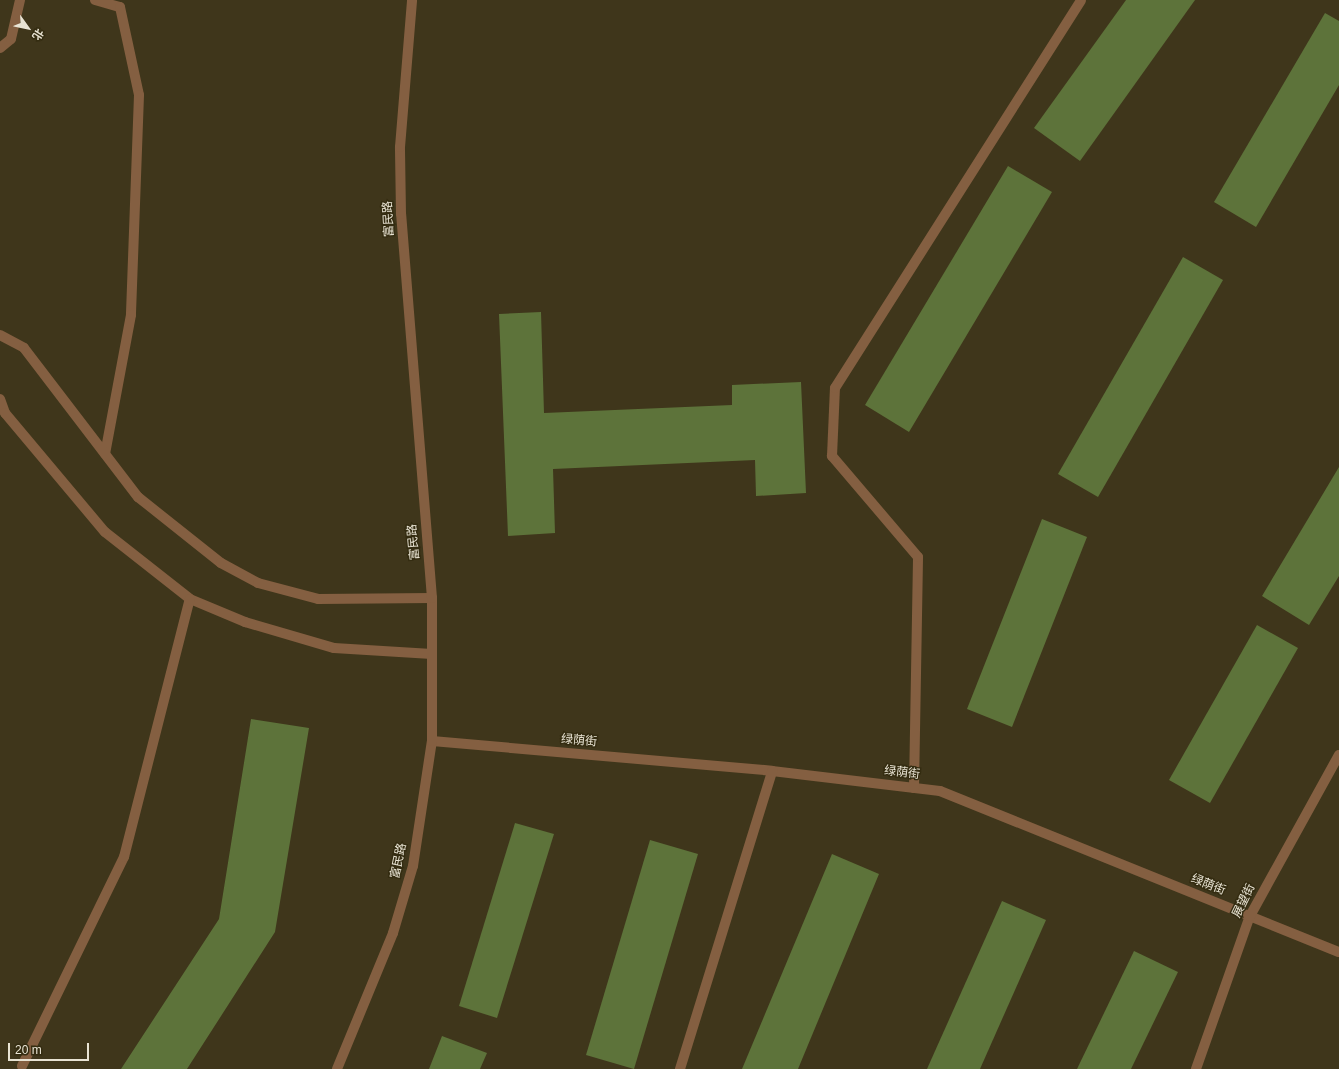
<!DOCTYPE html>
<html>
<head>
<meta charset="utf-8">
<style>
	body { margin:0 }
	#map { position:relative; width:1339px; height:1069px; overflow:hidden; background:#3f361b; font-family:Arial,"Noto Sans SC",sans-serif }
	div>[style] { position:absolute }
	.building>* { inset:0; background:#5d733a }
	.minor>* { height:10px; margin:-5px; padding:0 5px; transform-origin:5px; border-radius:5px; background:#845f41 }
	.tertiary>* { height:10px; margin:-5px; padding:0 5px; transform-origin:5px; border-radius:5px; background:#845f41 }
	span { translate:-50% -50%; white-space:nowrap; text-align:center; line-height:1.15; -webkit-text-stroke:3px #342c11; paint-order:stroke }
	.street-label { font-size:12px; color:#e9e4d4 }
	.north { position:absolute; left:8px; top:8px; width:40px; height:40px; -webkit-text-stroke:3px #342c11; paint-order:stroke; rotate:123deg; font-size:11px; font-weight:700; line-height:16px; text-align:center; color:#e9e4d4 }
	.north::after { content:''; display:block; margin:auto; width:14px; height:18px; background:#e9e4d4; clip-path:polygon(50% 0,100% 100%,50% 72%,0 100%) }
	.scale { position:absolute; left:8px; top:1043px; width:81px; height:18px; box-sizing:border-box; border:2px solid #e9e4d4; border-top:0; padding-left:5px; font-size:12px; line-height:14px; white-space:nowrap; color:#e9e4d4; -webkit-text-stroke:3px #342c11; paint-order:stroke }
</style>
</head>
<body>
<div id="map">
	<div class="building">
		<i style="clip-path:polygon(1126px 0,1195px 0,1080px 161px,1034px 128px)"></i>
		<i style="clip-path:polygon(1325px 13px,1339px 21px,1339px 85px,1256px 227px,1214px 202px)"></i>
		<i style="clip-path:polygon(1008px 166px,1052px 192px,909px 432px,865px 405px)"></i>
		<i style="clip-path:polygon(1183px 257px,1223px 280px,1098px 497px,1058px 474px)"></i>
		<i style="clip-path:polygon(541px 312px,544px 413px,732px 405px,732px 385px,801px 382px,806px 493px,756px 496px,755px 460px,553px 469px,555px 533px,508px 536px,499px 314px)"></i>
		<i style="clip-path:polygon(1339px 467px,1339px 576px,1309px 625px,1262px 596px)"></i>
		<i style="clip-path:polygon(1042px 519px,1087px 537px,1012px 727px,967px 709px)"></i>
		<i style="clip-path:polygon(1257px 625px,1298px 648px,1210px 803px,1169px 780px)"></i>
		<i style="clip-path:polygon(251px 719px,309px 728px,275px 932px,187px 1069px,121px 1069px,219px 919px)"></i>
		<i style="clip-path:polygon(515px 823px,554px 834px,497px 1018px,459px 1006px)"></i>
		<i style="clip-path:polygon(650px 840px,698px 854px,634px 1069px,586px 1055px)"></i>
		<i style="clip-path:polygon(832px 854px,879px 874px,798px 1069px,742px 1069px)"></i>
		<i style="clip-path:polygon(1002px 901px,1046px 920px,980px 1069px,927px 1069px)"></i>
		<i style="clip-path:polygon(1134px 951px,1178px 972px,1131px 1069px,1077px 1069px)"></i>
		<i style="clip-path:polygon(442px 1036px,487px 1053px,480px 1069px,429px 1069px)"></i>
	</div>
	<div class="minor">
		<i style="left:95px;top:0;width:26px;rotate:16deg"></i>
		<i style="left:120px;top:7px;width:90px;rotate:77.8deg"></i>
		<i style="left:139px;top:95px;width:220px;rotate:92.1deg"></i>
		<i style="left:131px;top:315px;width:141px;rotate:100.6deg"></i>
		<i style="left:0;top:48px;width:14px;rotate:-39deg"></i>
		<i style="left:11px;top:39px;width:40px;rotate:-77deg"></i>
		<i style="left:0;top:335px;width:27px;rotate:28deg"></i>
		<i style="left:24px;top:348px;width:188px;rotate:52.6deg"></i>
		<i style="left:138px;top:497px;width:106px;rotate:38.5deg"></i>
		<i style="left:221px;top:563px;width:42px;rotate:28.4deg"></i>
		<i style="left:258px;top:583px;width:62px;rotate:14.9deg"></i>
		<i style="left:318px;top:599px;width:114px;rotate:-0.5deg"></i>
		<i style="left:0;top:399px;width:15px;rotate:70deg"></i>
		<i style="left:5px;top:413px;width:155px;rotate:50deg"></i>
		<i style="left:105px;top:532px;width:108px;rotate:38.2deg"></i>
		<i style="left:190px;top:599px;width:60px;rotate:22.7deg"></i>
		<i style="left:245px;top:622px;width:93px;rotate:16.3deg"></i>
		<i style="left:334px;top:648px;width:98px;rotate:3.5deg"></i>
		<i style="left:432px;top:741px;width:341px;rotate:5deg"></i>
		<i style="left:772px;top:771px;width:169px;rotate:6.8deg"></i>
		<i style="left:940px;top:791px;width:430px;rotate:22deg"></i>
		<i style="left:914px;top:788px;width:231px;rotate:-89deg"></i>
		<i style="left:918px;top:557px;width:133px;rotate:-130.4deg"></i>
		<i style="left:832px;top:456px;width:68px;rotate:-87.5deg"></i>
		<i style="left:835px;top:388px;width:459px;rotate:-57.6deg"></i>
		<i style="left:22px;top:1066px;width:233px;rotate:-64deg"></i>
		<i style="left:124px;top:857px;width:266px;rotate:-75.7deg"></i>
		<i style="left:680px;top:1069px;width:312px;rotate:-72.8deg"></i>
		<i style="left:1196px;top:1069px;width:162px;rotate:-70.6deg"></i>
		<i style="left:1250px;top:916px;width:184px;rotate:-61.1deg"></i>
	</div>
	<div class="tertiary">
		<i style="left:337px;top:1069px;width:147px;rotate:-67.6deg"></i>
		<i style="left:393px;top:933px;width:70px;rotate:-73.4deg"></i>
		<i style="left:413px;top:866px;width:126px;rotate:-81.4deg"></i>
		<i style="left:432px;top:741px;width:143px;rotate:-90deg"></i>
		<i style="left:432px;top:598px;width:385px;rotate:-94.6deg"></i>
		<i style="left:401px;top:214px;width:67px;rotate:-90.9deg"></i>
		<i style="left:400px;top:147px;width:147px;rotate:-85.3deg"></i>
	</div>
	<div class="street-label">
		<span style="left:389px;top:219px;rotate:-93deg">富民路</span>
		<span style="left:414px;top:542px;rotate:-95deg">富民路</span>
		<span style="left:579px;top:741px;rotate:5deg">绿荫街</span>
		<span style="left:902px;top:773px;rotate:7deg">绿荫街</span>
		<span style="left:399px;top:861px;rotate:-78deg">富民路</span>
		<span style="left:1208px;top:885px;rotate:22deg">绿荫街</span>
		<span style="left:1244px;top:901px;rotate:-64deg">展望街</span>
	</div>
	<div class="north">北</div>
	<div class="scale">20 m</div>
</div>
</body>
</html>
